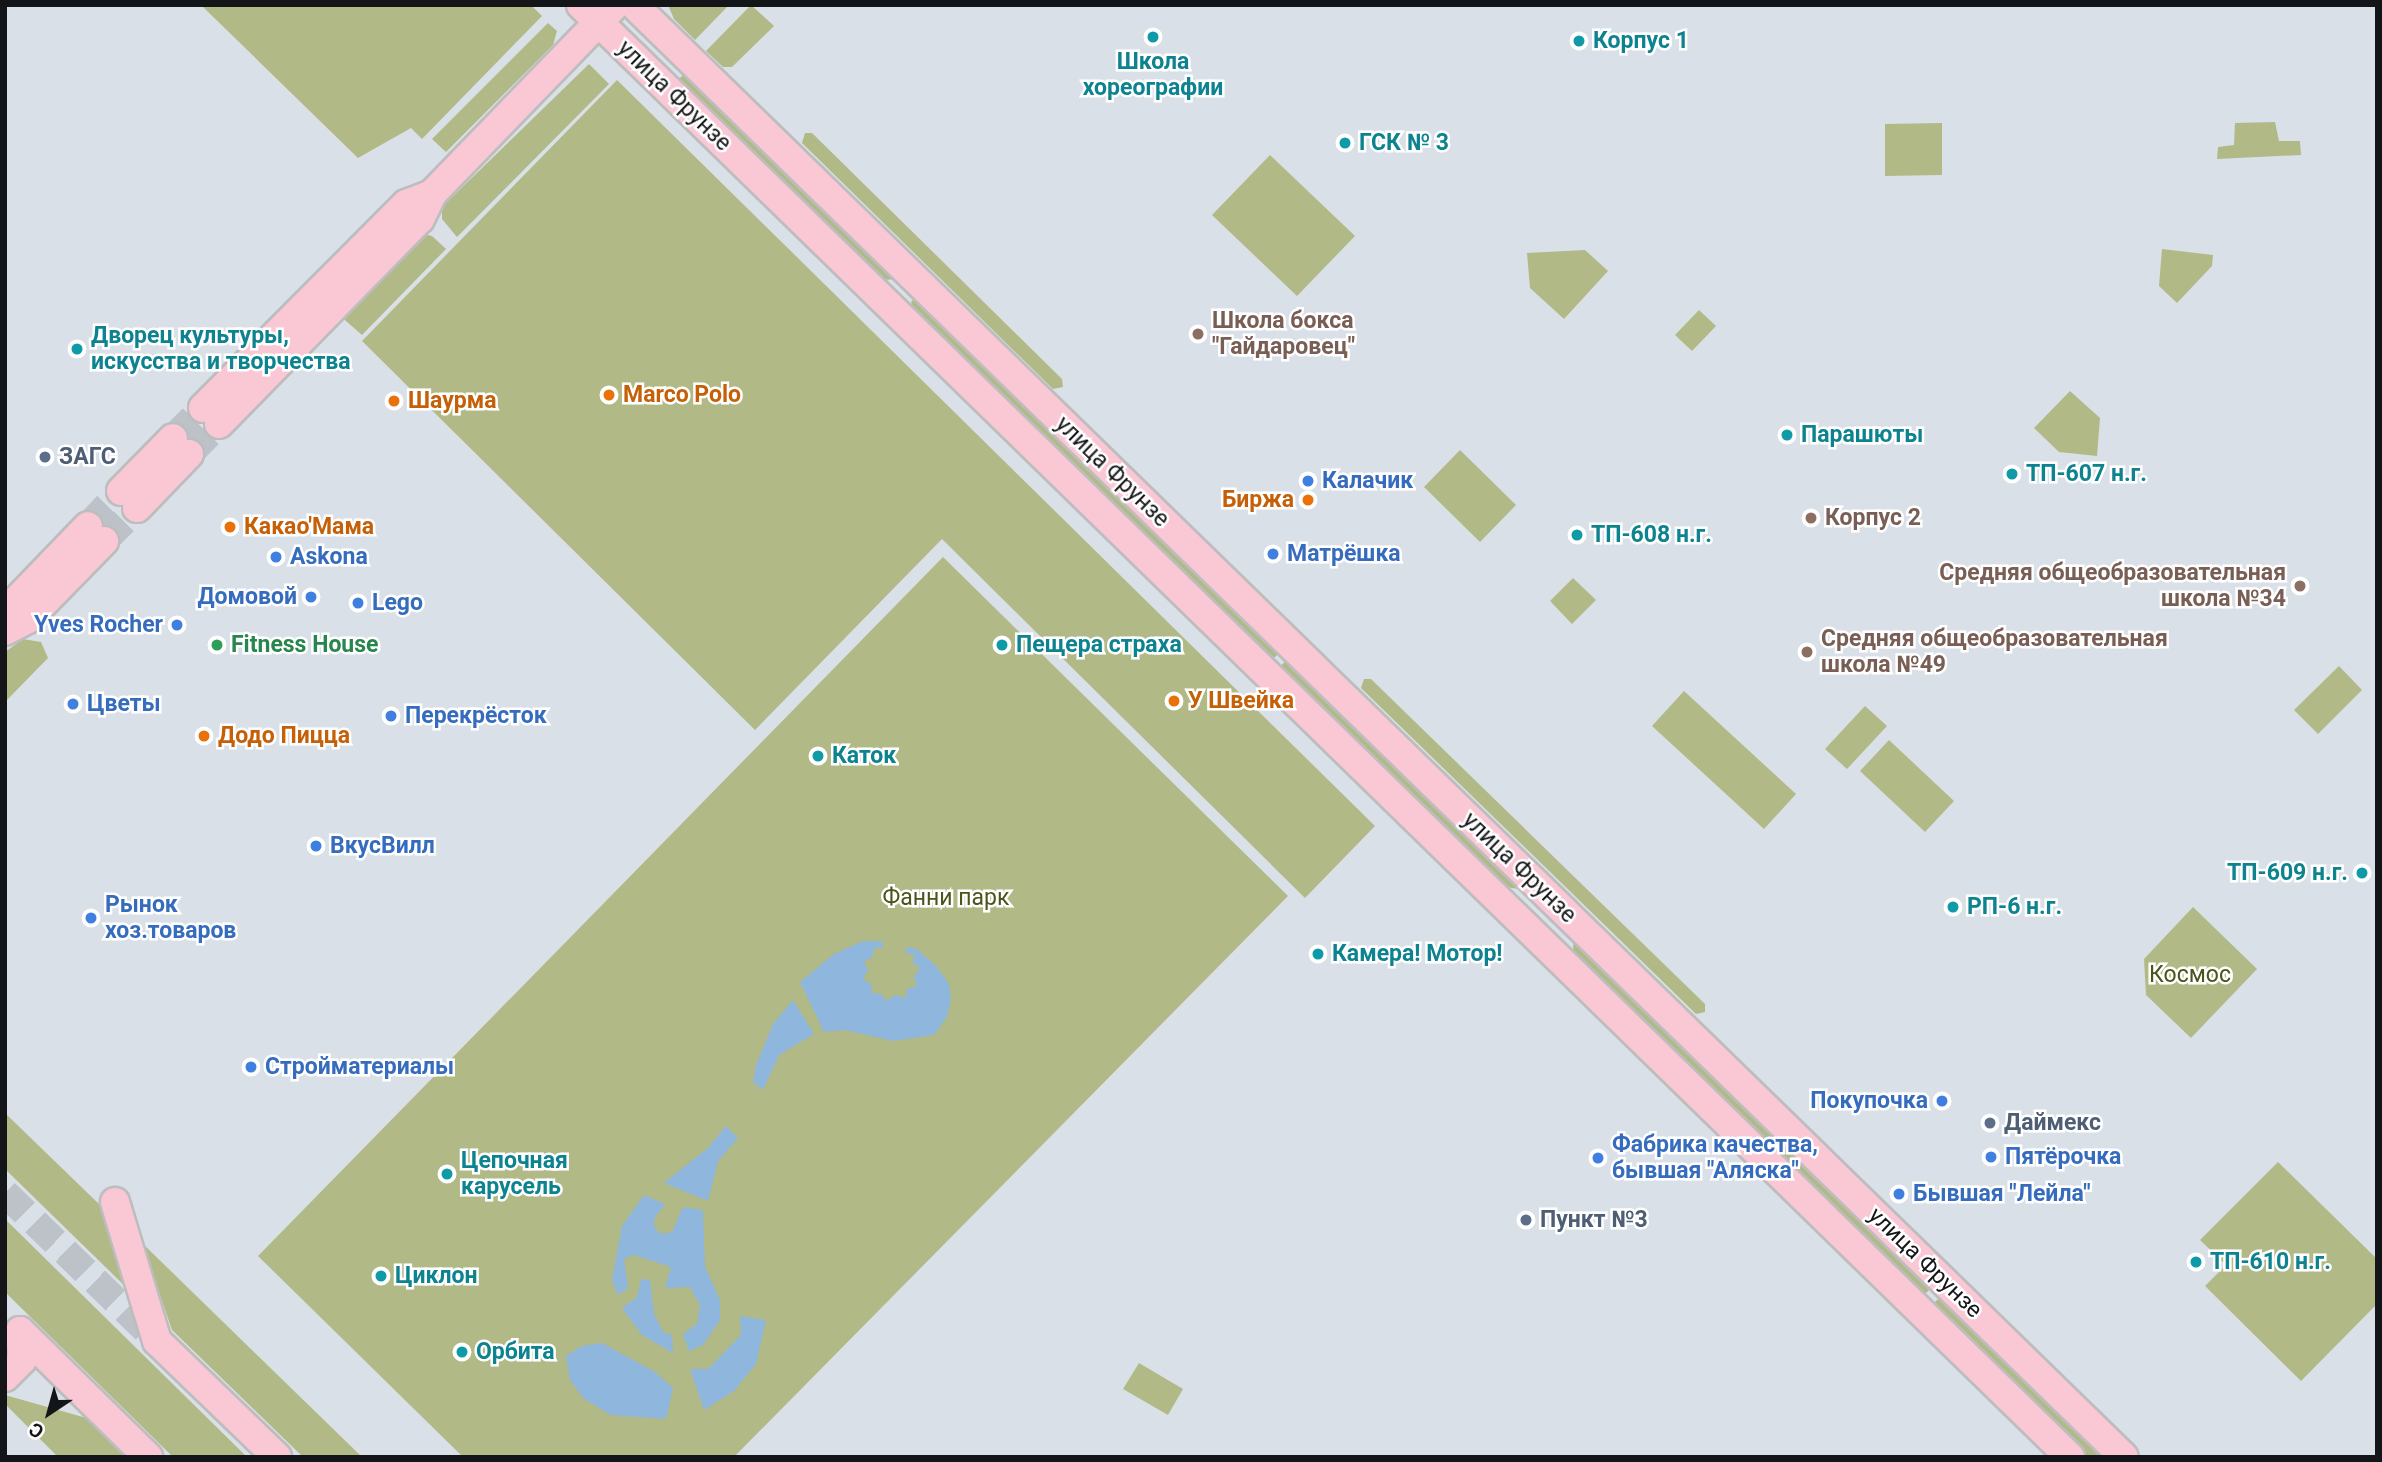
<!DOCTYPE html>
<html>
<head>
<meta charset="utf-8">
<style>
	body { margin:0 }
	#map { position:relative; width:2382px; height:1462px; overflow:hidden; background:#dae0e7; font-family:Roboto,sans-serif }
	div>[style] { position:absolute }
	.green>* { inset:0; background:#b1b987 }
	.water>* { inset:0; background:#8fb6dd }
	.major-tunnel>* { height:28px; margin-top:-14px; transform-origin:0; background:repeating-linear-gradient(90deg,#bcc2c8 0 28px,transparent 0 42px) }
	.roads { filter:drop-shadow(2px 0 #bdbdbe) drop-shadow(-2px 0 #bdbdbe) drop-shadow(0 2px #bdbdbe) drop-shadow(0 -2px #bdbdbe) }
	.major>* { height:28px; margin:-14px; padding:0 14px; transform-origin:14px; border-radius:14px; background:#fac7d5 }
	.dots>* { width:19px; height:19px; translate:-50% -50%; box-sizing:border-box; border:4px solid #fff; border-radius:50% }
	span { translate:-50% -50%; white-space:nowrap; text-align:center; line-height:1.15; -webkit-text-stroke:5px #fff; paint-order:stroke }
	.culture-label { font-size:23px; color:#0d838f; font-weight:700 }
	.left { translate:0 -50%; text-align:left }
	.right { translate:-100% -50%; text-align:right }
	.street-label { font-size:23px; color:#131518 }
	.education-label { font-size:23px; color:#785e54; font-weight:700 }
	.food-label { font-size:23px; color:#c56008; font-weight:700 }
	.service-label { font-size:23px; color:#4e5e75; font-weight:700 }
	.shop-label { font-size:23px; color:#366cbe; font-weight:700 }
	.leisure-label { font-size:23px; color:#27864d; font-weight:700 }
	.park-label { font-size:23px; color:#4d541a }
	.frame { position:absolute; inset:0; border:7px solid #131518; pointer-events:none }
	.north { position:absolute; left:14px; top:1378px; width:70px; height:70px; -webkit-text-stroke:5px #fff; paint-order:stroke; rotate:216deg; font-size:19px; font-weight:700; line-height:28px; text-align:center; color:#131518 }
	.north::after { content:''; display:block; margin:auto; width:24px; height:32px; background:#131518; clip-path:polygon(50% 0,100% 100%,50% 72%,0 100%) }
</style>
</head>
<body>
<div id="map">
	<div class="green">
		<i style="clip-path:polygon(201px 5px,531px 5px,542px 16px,422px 139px,411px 128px,358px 158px)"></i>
		<i style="clip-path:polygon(668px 5px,729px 5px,695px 40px,674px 19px)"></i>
		<i style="clip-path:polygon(751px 5px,774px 26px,732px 67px,723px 67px,706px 51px)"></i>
		<i style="clip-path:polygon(548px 23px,557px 31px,553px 45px,446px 152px,432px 139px)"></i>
		<i style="clip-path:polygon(589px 64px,609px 84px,457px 237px,442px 219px,442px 207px)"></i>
		<i style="clip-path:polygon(683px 75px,752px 143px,765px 146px,897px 279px,883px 280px,678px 80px)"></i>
		<i style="clip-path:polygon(617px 80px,1375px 826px,1305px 898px,942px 539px,755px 730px,362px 341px)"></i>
		<i style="clip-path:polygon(2275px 122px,2279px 141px,2300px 141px,2301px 155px,2217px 159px,2218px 147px,2234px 145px,2235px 123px)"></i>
		<i style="clip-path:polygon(1942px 123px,1942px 175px,1885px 176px,1885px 124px)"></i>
		<i style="clip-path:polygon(805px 133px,812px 133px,1062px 379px,1063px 387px,1053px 389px,802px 143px)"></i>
		<i style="clip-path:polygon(1270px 155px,1355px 236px,1297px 296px,1212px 215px)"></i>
		<i style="clip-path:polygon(423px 234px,432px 236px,446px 249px,362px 335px,337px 313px)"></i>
		<i style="clip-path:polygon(2162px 249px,2213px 255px,2212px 266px,2177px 303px,2159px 286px)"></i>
		<i style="clip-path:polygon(1585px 250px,1608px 271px,1564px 319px,1530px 288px,1527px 253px)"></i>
		<i style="clip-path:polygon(916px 297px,1282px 650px,1272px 660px,914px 310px,911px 302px)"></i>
		<i style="clip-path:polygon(1699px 310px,1716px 326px,1692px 351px,1675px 335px)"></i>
		<i style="clip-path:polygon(2070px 391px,2100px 418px,2097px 456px,2059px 452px,2034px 428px)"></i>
		<i style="clip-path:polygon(1460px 450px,1516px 505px,1480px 542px,1424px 487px)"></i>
		<i style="clip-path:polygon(943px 557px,1288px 896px,734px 1457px,463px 1457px,258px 1256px)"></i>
		<i style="clip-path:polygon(1573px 578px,1596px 600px,1572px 624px,1550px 601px)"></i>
		<i style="clip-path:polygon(23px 639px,41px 642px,48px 658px,5px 702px,5px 652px)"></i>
		<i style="clip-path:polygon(1289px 657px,1520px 886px,1518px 889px,1506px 887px,1280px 667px)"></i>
		<i style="clip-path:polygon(2339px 666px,2362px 690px,2318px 734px,2294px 710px)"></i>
		<i style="clip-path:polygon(1364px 679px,1371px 679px,1705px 1004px,1705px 1012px,1696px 1014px,1361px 688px)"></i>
		<i style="clip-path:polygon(1684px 691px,1796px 794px,1764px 829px,1652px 726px)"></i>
		<i style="clip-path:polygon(1865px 706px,1887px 726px,1847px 769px,1825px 749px)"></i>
		<i style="clip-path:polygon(1889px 740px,1954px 801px,1925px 832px,1860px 771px)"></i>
		<i style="clip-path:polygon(2193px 907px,2257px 969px,2191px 1038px,2146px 995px,2144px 959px)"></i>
		<i style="clip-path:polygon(1579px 942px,1934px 1285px,1925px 1294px,1574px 954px,1573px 945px)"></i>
		<i style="clip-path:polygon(5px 1113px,102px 1207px,130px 1291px,5px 1169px)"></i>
		<i style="clip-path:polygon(2278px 1162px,2377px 1259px,2377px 1304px,2301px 1381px,2205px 1286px,2226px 1265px,2200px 1240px)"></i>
		<i style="clip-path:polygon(5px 1219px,247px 1457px,173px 1457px,5px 1292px)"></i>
		<i style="clip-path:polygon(142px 1243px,362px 1457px,303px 1457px,172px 1330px)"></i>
		<i style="clip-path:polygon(1943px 1294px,2107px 1457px,2088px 1457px,1934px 1303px)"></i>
		<i style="clip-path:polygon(1139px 1363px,1183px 1389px,1168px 1415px,1123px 1389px)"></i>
		<i style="clip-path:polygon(5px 1395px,90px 1419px,127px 1457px,58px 1457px,5px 1404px)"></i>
	</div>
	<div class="water">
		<i style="clip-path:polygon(863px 941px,882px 941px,883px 948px,874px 948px,873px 956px,864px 962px,868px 970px,863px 979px,872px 985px,871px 993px,882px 994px,885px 1001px,896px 995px,905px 998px,907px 989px,917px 986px,914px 977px,920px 968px,913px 963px,914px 954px,905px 953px,907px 947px,917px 949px,937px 967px,949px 984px,951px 999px,947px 1017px,934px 1035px,893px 1041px,845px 1030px,824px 1032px,800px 982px,834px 954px)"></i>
		<i style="clip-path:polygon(793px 1000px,814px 1034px,779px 1055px,763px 1090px,753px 1082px,756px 1065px,773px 1024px)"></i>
		<i style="clip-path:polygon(726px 1126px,738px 1138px,718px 1161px,708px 1201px,664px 1183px,708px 1148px)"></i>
		<i style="clip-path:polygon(644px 1195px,665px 1204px,655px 1217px,654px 1226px,660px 1234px,672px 1232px,683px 1207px,703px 1210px,705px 1267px,720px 1300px,720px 1320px,703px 1345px,689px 1351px,683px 1334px,697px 1324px,700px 1305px,690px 1287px,665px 1288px,671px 1267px,634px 1255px,624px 1259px,628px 1288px,618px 1295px,612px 1280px,622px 1226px)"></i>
		<i style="clip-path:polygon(641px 1279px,650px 1280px,654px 1314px,664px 1333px,672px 1335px,673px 1353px,642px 1335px,622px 1308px,637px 1297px)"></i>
		<i style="clip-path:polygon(740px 1316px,766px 1320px,756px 1364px,734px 1391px,704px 1410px,690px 1369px,708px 1369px,741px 1335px)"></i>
		<i style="clip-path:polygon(602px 1343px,655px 1372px,673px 1388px,666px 1419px,611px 1415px,584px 1399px,570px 1380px,566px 1356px,582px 1346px)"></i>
	</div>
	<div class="major-tunnel">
		<i style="left:173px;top:438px;width:42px;rotate:-45deg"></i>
		<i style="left:189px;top:454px;width:42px;rotate:-45deg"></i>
		<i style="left:88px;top:526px;width:48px;rotate:-46.7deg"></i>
		<i style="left:104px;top:541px;width:47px;rotate:-45deg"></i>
		<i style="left:5px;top:1193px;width:212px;rotate:44.2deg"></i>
	</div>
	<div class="roads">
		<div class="major">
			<i style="left:581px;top:5px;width:2080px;rotate:44.28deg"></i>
			<i style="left:634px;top:5px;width:2080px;rotate:44.26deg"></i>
			<i style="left:203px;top:408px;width:288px;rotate:-45.1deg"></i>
			<i style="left:406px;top:204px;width:28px;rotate:-21deg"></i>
			<i style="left:219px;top:424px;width:287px;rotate:-45.6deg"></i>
			<i style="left:420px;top:219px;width:28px;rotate:-64deg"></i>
			<i style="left:432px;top:194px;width:263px;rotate:-45.9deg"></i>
			<i style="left:121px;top:491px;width:74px;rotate:-45.5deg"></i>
			<i style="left:137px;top:508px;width:75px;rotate:-46.1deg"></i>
			<i style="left:5px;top:619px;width:17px;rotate:-62deg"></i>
			<i style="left:13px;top:604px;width:108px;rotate:-46.1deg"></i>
			<i style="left:5px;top:631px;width:26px;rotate:-28deg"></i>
			<i style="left:28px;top:619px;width:109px;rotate:-45.7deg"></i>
			<i style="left:115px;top:1202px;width:145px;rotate:73.2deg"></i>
			<i style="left:157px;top:1341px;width:167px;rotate:44deg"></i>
			<i style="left:20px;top:1331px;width:180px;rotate:44.5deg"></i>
			<i style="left:5px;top:1377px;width:24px;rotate:-45deg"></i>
			<i style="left:22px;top:1360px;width:29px;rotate:-94deg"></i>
		</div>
	</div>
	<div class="dots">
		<i style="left:1153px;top:37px;background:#0f9aa8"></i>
		<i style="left:1579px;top:41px;background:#0f9aa8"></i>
		<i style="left:1345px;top:143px;background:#0f9aa8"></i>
		<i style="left:1198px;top:334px;background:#8d6e63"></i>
		<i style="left:77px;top:349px;background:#0f9aa8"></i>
		<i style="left:609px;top:395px;background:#e8710a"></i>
		<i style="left:394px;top:401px;background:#e8710a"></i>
		<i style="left:1787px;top:435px;background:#0f9aa8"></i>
		<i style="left:45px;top:457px;background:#5c6f8a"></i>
		<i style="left:2012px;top:474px;background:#0f9aa8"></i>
		<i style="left:1308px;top:481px;background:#3f7fe0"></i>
		<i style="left:1308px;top:500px;background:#e8710a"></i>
		<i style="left:1811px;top:518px;background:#8d6e63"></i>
		<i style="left:230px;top:527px;background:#e8710a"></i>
		<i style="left:1577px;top:535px;background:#0f9aa8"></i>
		<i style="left:1273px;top:554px;background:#3f7fe0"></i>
		<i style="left:276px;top:557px;background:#3f7fe0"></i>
		<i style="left:2300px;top:586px;background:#8d6e63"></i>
		<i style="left:311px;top:597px;background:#3f7fe0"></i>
		<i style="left:358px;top:603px;background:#3f7fe0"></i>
		<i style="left:177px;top:625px;background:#3f7fe0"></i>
		<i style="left:217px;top:645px;background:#2e9e5b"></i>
		<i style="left:1002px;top:645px;background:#0f9aa8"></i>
		<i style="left:1807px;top:652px;background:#8d6e63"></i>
		<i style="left:1174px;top:701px;background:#e8710a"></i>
		<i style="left:73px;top:704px;background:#3f7fe0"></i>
		<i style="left:391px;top:716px;background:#3f7fe0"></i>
		<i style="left:204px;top:736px;background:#e8710a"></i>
		<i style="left:818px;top:756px;background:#0f9aa8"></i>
		<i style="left:316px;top:846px;background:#3f7fe0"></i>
		<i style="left:2362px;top:873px;background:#0f9aa8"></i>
		<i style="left:1953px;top:907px;background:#0f9aa8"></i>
		<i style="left:91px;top:918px;background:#3f7fe0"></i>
		<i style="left:1318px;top:954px;background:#0f9aa8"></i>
		<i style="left:251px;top:1067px;background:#3f7fe0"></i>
		<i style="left:1942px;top:1101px;background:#3f7fe0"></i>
		<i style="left:1990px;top:1123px;background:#5c6f8a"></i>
		<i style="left:1991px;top:1157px;background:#3f7fe0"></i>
		<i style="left:1598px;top:1158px;background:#3f7fe0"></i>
		<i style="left:447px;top:1174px;background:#0f9aa8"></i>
		<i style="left:1899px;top:1194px;background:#3f7fe0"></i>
		<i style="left:1526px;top:1220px;background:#5c6f8a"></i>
		<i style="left:2196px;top:1262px;background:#0f9aa8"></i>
		<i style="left:381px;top:1276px;background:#0f9aa8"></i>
		<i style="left:462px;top:1352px;background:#0f9aa8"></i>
	</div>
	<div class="culture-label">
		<span class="left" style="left:1593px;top:41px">Корпус 1</span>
		<span style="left:1153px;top:75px">Школа<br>хореографии</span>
		<span class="left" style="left:1359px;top:143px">ГСК № 3</span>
		<span class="left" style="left:91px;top:349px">Дворец культуры,<br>искусства и творчества</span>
		<span class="left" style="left:1801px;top:435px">Парашюты</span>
		<span class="left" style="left:2026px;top:474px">ТП-607 н.г.</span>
		<span class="left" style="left:1591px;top:535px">ТП-608 н.г.</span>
		<span class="left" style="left:1016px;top:645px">Пещера страха</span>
		<span class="left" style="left:832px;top:756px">Каток</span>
		<span class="right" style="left:2348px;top:873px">ТП-609 н.г.</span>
		<span class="left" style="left:1967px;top:907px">РП-6 н.г.</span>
		<span class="left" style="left:1332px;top:954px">Камера! Мотор!</span>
		<span class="left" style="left:461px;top:1174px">Цепочная<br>карусель</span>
		<span class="left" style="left:2210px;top:1262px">ТП-610 н.г.</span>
		<span class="left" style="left:395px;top:1276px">Циклон</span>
		<span class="left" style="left:476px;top:1352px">Орбита</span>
	</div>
	<div class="street-label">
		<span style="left:674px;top:96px;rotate:44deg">улица Фрунзе</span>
		<span style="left:1112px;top:472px;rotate:44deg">улица Фрунзе</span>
		<span style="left:1519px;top:868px;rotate:44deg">улица Фрунзе</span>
		<span style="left:1925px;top:1263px;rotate:44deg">улица Фрунзе</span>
	</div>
	<div class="education-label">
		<span class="left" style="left:1212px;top:334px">Школа бокса<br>"Гайдаровец"</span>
		<span class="left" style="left:1825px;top:518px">Корпус 2</span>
		<span class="right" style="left:2286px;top:586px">Средняя общеобразовательная<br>школа №34</span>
		<span class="left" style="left:1821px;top:652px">Средняя общеобразовательная<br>школа №49</span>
	</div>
	<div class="food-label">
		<span class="left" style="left:623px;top:395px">Marco Polo</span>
		<span class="left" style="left:408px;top:401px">Шаурма</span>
		<span class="right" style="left:1294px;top:500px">Биржа</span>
		<span class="left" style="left:244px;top:527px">Какао'Мама</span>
		<span class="left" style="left:1188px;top:701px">У Швейка</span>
		<span class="left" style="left:218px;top:736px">Додо Пицца</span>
	</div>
	<div class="service-label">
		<span class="left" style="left:59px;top:457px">ЗАГС</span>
		<span class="left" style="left:2004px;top:1123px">Даймекс</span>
		<span class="left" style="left:1540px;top:1220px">Пункт №3</span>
	</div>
	<div class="shop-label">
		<span class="left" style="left:1322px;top:481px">Калачик</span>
		<span class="left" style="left:1287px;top:554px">Матрёшка</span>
		<span class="left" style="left:290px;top:557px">Askona</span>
		<span class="right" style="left:297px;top:597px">Домовой</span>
		<span class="left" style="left:372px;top:603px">Lego</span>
		<span class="right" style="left:163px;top:625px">Yves Rocher</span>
		<span class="left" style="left:87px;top:704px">Цветы</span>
		<span class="left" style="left:405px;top:716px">Перекрёсток</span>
		<span class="left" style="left:330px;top:846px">ВкусВилл</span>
		<span class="left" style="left:105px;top:918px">Рынок<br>хоз.товаров</span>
		<span class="left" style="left:265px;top:1067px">Стройматериалы</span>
		<span class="right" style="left:1928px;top:1101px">Покупочка</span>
		<span class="left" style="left:1612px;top:1158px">Фабрика качества,<br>бывшая "Аляска"</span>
		<span class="left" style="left:2005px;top:1157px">Пятёрочка</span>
		<span class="left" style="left:1913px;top:1194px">Бывшая "Лейла"</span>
	</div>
	<div class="leisure-label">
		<span class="left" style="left:231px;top:645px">Fitness House</span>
	</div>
	<div class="park-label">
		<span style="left:946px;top:898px">Фанни парк</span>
		<span style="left:2190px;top:975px">Космос</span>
	</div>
	<div class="frame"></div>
	<div class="north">С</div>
</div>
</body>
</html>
